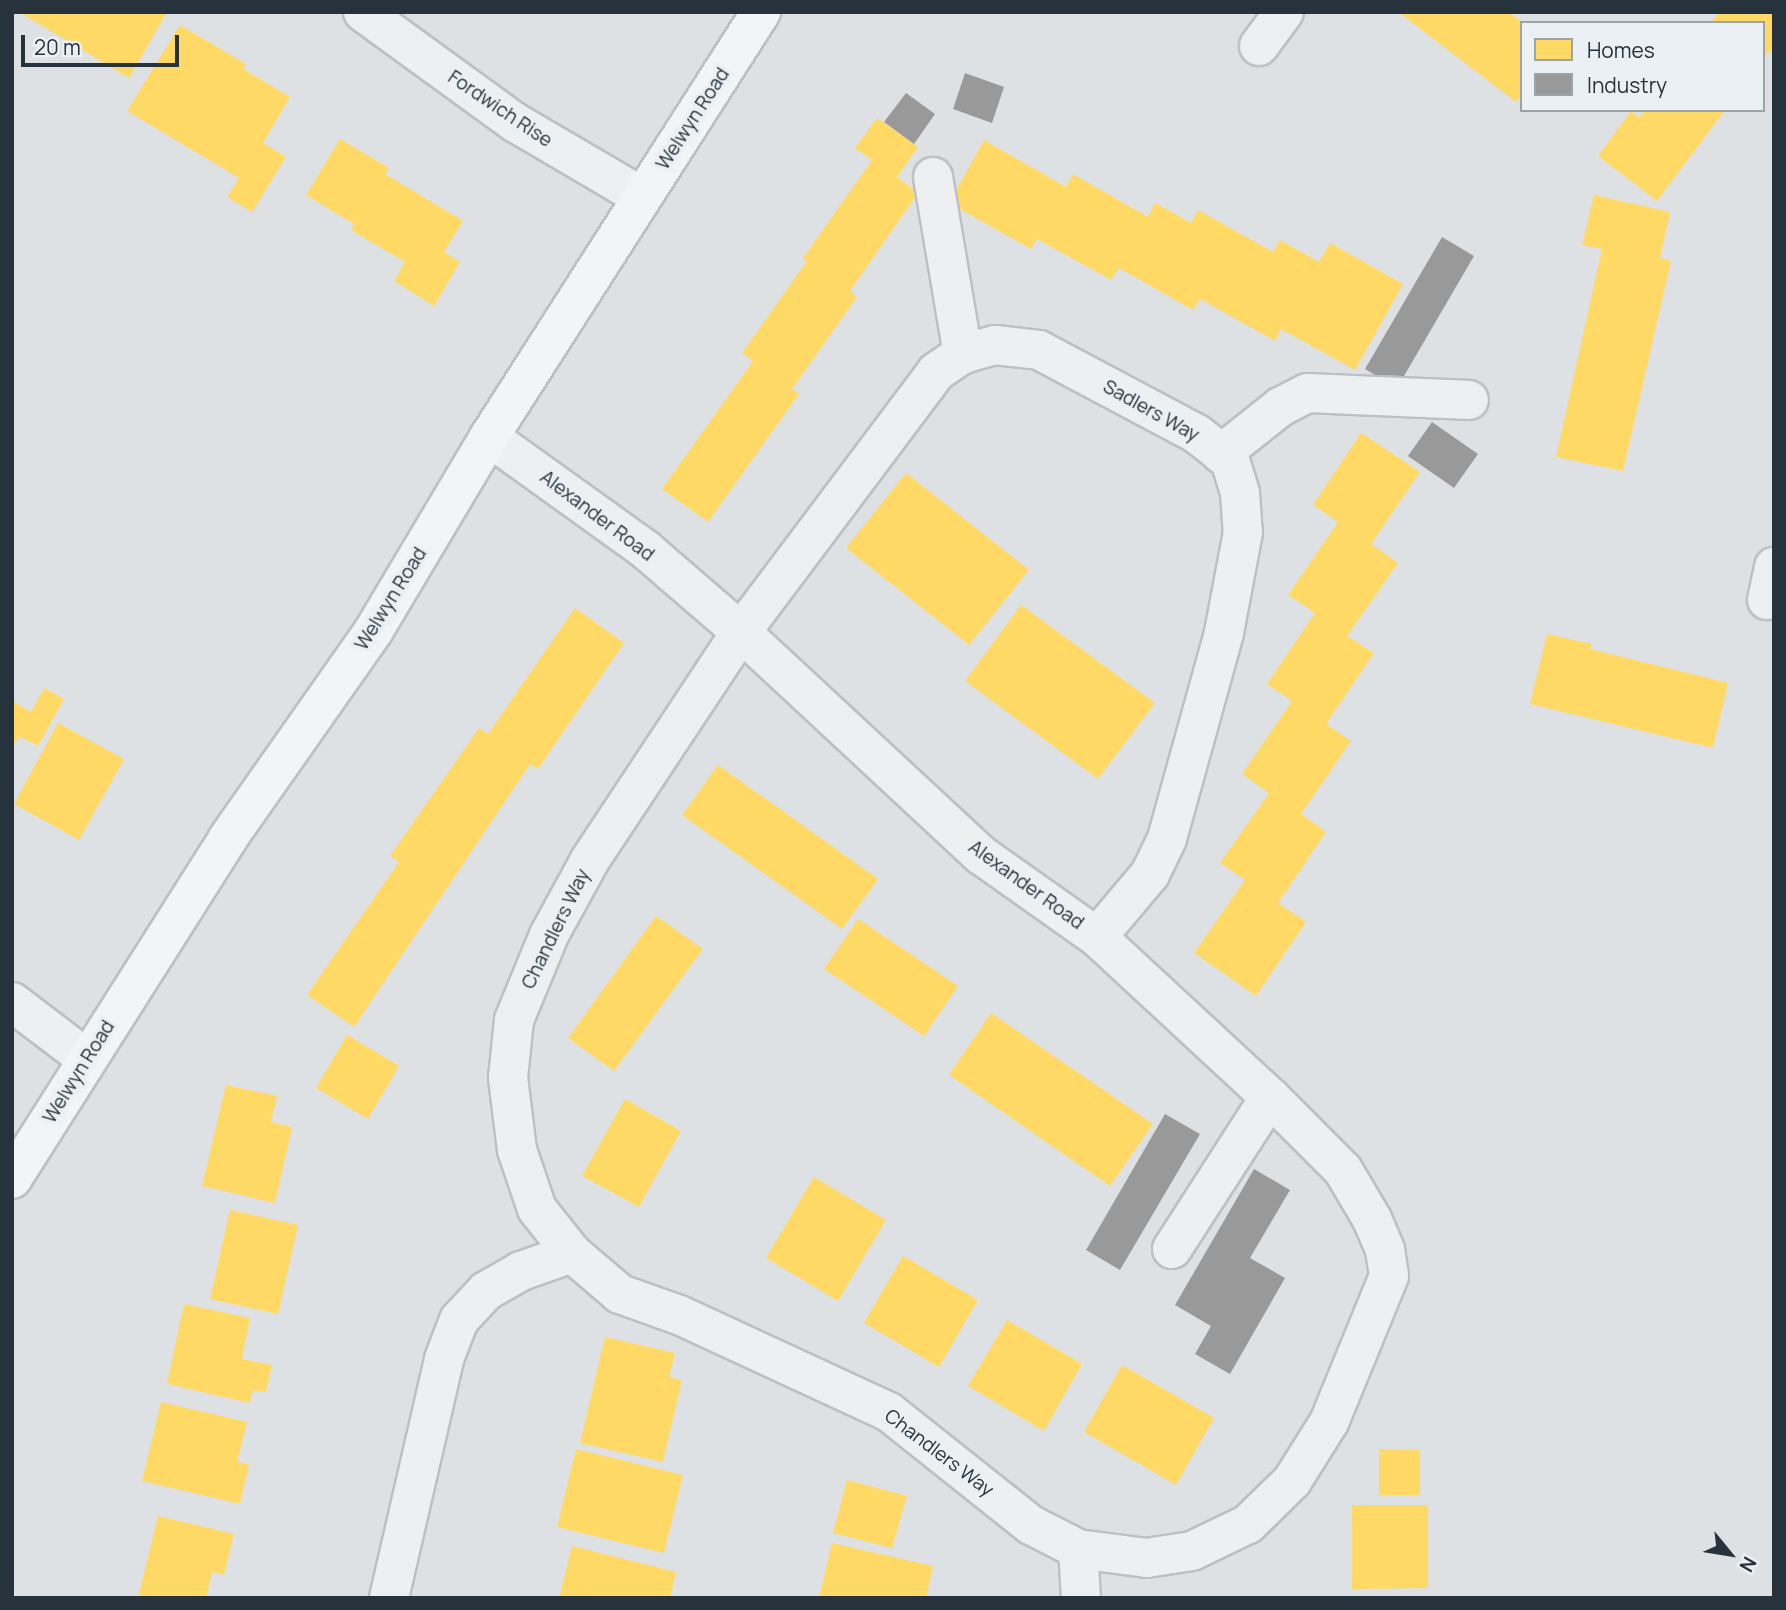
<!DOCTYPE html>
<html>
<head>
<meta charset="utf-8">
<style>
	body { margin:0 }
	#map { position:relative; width:1786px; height:1610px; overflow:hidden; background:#dee1e4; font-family:Manrope,sans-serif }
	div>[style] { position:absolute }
	.homes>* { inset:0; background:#ffd966 }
	.industry>* { inset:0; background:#999 }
	.roads { filter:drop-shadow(2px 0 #bdbfc2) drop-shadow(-2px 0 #bdbfc2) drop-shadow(0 2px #bdbfc2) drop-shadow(0 -2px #bdbfc2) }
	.minor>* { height:38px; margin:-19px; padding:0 19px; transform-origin:19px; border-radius:19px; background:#eeeff1 }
	.major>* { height:38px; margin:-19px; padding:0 19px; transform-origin:19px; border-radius:19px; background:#f2f4f5 }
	span { translate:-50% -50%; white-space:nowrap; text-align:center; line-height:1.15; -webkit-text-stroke:7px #ebf0f4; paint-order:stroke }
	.street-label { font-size:19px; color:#26323c }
	.frame { position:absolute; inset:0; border:14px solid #26323c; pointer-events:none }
	.legend { position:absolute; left:1520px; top:21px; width:245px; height:91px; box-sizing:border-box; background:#ebf0f4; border:2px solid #9ca4aa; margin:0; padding:9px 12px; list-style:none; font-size:21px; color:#26323c }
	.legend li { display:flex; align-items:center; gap:14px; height:35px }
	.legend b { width:35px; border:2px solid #9ca4aa }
	.north { position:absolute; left:1695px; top:1519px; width:70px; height:70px; -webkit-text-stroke:5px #ebf0f4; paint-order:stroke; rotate:120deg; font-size:19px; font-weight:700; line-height:28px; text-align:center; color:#26323c }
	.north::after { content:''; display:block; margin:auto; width:24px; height:32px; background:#26323c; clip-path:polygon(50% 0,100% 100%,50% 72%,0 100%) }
	.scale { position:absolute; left:21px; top:35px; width:158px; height:32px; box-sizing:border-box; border:4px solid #26323c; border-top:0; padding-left:9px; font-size:21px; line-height:24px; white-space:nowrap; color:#26323c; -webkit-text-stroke:5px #ebf0f4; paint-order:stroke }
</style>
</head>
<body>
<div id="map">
	<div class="homes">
		<i style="clip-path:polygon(19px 12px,167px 12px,129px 78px)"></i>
		<i style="clip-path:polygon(1398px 12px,1508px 12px,1522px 22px,1522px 94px,1516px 102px)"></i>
		<i style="clip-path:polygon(1719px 12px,1774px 12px,1774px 46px,1763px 60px,1763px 23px,1711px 23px)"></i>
		<i style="clip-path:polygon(180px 25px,246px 64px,243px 69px,290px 97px,263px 143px,286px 157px,252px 212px,227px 197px,239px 178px,127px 111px)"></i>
		<i style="clip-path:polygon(1645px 110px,1725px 110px,1657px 201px,1598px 156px,1631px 111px,1639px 118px)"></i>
		<i style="clip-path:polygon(877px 118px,918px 147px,897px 177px,918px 193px,850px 291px,857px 297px,792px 389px,799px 394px,708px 522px,662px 489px,753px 361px,742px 353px,807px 261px,803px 258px,872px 160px,855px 148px)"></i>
		<i style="clip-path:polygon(340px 139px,389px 168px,385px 174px,463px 221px,444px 252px,460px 262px,434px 306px,394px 281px,405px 262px,351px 230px,354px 224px,306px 195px)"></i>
		<i style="clip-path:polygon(984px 140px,1066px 187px,1073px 174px,1148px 217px,1155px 203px,1191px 223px,1198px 210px,1273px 252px,1280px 240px,1319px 262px,1330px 243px,1403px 284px,1355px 370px,1281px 329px,1275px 341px,1200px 299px,1193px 310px,1119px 268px,1111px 280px,1037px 239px,1031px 249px,949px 203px)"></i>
		<i style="clip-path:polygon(1594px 195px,1670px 212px,1660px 258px,1671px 261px,1623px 471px,1556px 457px,1602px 249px,1582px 245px)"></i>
		<i style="clip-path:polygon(1361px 433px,1420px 472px,1371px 544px,1398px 563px,1347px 636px,1374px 653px,1326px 724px,1351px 741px,1301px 814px,1326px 832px,1278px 903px,1306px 922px,1256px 996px,1194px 953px,1245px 880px,1220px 863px,1269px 793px,1242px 774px,1292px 701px,1267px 684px,1315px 613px,1288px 595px,1338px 522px,1313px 505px)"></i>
		<i style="clip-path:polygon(906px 473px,1029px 570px,969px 645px,846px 548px)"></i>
		<i style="clip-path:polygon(1021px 605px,1155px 703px,1098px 779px,965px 681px)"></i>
		<i style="clip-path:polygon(575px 608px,624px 643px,538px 769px,530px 764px,354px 1027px,307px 995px,399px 862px,390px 856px,479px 728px,488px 734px)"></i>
		<i style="clip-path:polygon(1547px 634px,1592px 644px,1590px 649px,1728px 683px,1713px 748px,1530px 704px)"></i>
		<i style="clip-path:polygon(44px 688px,64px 699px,38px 746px,19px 736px,12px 749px,12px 701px,31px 712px)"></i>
		<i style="clip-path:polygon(58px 723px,124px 759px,79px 840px,14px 804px)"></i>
		<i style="clip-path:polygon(718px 765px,878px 879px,842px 929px,682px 815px)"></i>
		<i style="clip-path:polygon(656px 916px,703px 949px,614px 1071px,568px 1038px)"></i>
		<i style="clip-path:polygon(858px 919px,958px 986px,924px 1036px,824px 969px)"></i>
		<i style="clip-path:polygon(991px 1013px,1153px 1124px,1110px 1186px,949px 1075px)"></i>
		<i style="clip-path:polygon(347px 1035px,399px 1066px,368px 1119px,316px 1088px)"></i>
		<i style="clip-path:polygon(226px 1085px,277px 1096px,271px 1122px,292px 1127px,275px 1203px,202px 1186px)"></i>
		<i style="clip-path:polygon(625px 1099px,681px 1131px,639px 1207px,582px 1176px)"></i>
		<i style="clip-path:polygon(814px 1177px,886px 1220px,838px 1301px,766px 1258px)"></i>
		<i style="clip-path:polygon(230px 1210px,298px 1225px,278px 1314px,210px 1299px)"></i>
		<i style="clip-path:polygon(903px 1256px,978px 1300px,939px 1367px,864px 1323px)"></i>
		<i style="clip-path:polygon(184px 1304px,250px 1318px,242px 1359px,272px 1365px,266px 1392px,253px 1390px,250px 1403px,167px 1384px)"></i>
		<i style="clip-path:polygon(1007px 1320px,1082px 1364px,1044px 1431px,968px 1386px)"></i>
		<i style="clip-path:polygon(605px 1337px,675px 1353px,669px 1377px,682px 1380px,663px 1462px,580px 1443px)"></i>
		<i style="clip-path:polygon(1122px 1365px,1214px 1418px,1176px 1485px,1084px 1432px)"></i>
		<i style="clip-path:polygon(161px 1402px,247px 1422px,237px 1462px,249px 1464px,240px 1504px,142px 1481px)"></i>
		<i style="clip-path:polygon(576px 1449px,683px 1475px,664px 1553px,557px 1527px)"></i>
		<i style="clip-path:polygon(1379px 1449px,1420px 1450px,1420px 1495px,1379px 1495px)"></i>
		<i style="clip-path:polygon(847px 1480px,907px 1496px,892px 1548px,833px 1533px)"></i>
		<i style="clip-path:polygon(1352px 1505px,1428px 1505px,1428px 1588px,1352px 1589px)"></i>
		<i style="clip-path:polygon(158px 1516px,234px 1534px,224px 1575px,212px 1572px,206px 1598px,138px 1598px)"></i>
		<i style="clip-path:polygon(832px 1543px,933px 1566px,926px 1598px,819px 1598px)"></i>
		<i style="clip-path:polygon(572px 1546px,676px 1572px,670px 1598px,559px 1598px)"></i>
	</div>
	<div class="industry">
		<i style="clip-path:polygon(965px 73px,1004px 87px,992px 123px,953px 109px)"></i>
		<i style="clip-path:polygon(906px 93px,935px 114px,914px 144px,884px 122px)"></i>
		<i style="clip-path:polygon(1442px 237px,1474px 256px,1397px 388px,1365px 369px)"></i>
		<i style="clip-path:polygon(1432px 422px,1478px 454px,1454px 488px,1408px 456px)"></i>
		<i style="clip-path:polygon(1165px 1114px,1200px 1134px,1120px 1270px,1086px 1250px)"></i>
		<i style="clip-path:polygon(1254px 1169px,1290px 1190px,1250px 1258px,1285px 1278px,1230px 1374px,1195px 1354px,1211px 1326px,1175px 1305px)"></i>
	</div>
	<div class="roads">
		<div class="minor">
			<i style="left:363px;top:12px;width:189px;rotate:36deg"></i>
			<i style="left:516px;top:123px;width:146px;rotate:30.4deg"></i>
			<i style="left:1259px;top:46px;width:42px;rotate:-53.7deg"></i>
			<i style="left:933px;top:177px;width:180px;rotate:80.4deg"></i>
			<i style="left:489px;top:437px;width:193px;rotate:35.7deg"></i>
			<i style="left:646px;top:550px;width:125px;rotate:40.8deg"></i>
			<i style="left:741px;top:632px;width:328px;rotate:42.9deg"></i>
			<i style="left:981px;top:855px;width:142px;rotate:35.3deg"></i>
			<i style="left:1097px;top:937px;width:236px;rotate:42.8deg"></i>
			<i style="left:1270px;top:1097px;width:103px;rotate:45deg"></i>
			<i style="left:1343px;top:1170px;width:57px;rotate:59.4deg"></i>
			<i style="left:1372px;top:1219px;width:34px;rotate:67deg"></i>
			<i style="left:1385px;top:1250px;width:26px;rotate:81deg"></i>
			<i style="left:1389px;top:1276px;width:158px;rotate:112.3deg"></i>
			<i style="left:1329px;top:1422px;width:70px;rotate:122.1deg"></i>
			<i style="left:1292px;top:1481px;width:62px;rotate:135.7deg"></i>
			<i style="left:1248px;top:1524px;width:62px;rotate:154.3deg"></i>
			<i style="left:1192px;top:1551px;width:46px;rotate:171.2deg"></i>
			<i style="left:1147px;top:1558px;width:70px;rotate:-172.6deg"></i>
			<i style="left:1078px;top:1549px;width:53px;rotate:-152.9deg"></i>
			<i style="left:1031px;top:1525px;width:181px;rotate:-141.5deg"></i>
			<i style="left:889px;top:1412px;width:231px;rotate:-155.2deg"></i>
			<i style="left:679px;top:1315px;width:63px;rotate:-160.4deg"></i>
			<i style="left:620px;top:1294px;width:63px;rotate:-139.5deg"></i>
			<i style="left:572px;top:1253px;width:56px;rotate:-128.5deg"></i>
			<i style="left:537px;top:1209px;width:62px;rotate:-108.7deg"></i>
			<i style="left:517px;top:1150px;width:73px;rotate:-97.1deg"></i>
			<i style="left:508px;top:1078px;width:58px;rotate:-84.1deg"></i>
			<i style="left:514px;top:1020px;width:92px;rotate:-67.6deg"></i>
			<i style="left:549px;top:935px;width:85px;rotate:-61.3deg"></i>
			<i style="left:590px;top:860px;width:273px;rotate:-56.5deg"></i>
			<i style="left:741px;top:632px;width:325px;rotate:-53.1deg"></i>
			<i style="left:936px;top:372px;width:32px;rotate:-34deg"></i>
			<i style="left:963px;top:354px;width:33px;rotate:-16deg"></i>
			<i style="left:995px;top:345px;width:44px;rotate:6.5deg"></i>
			<i style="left:1039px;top:350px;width:179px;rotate:28deg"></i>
			<i style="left:1197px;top:434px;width:42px;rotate:38.2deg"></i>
			<i style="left:1230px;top:460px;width:34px;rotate:73deg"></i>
			<i style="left:1240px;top:493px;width:39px;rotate:86deg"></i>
			<i style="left:1243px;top:532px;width:103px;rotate:100.7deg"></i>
			<i style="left:1224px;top:633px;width:214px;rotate:105.5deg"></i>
			<i style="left:1167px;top:839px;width:39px;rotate:116deg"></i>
			<i style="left:1150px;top:874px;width:82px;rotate:130.1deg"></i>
			<i style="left:1221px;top:454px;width:75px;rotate:-38.5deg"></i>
			<i style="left:1280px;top:407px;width:31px;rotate:-27deg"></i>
			<i style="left:1308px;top:393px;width:161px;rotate:2.5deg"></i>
			<i style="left:1767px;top:600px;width:34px;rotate:-78deg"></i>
			<i style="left:12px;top:1002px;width:94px;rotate:37.2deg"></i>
			<i style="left:1172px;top:1249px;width:181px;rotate:-57.2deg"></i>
			<i style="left:1078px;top:1549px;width:49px;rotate:86.5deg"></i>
			<i style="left:389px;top:1598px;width:245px;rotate:-77deg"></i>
			<i style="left:444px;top:1359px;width:42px;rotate:-69deg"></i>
			<i style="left:459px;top:1320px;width:40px;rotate:-47deg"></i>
			<i style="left:486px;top:1291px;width:40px;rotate:-29.7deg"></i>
			<i style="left:521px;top:1271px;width:54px;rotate:-19.4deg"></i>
		</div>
		<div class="major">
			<i style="left:12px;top:1179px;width:404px;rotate:-57.6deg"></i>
			<i style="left:228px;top:838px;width:254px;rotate:-54.9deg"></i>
			<i style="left:374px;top:630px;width:225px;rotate:-59.2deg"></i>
			<i style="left:489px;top:437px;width:505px;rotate:-57.38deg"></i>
		</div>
	</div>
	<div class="street-label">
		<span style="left:500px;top:109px;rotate:34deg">Fordwich Rise</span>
		<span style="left:693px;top:119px;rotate:-57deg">Welwyn Road</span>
		<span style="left:1151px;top:411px;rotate:29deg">Sadlers Way</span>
		<span style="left:597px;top:516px;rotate:37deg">Alexander Road</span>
		<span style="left:391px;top:599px;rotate:-58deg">Welwyn Road</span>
		<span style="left:1026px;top:885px;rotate:36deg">Alexander Road</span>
		<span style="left:556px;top:929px;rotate:-64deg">Chandlers Way</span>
		<span style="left:79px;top:1072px;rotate:-58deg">Welwyn Road</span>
		<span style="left:939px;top:1453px;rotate:37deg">Chandlers Way</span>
	</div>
	<div class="frame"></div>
	<ul class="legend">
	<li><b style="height:19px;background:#ffd966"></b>Homes</li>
	<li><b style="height:19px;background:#999"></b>Industry</li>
	</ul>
	<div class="north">N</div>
	<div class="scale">20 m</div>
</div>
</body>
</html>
